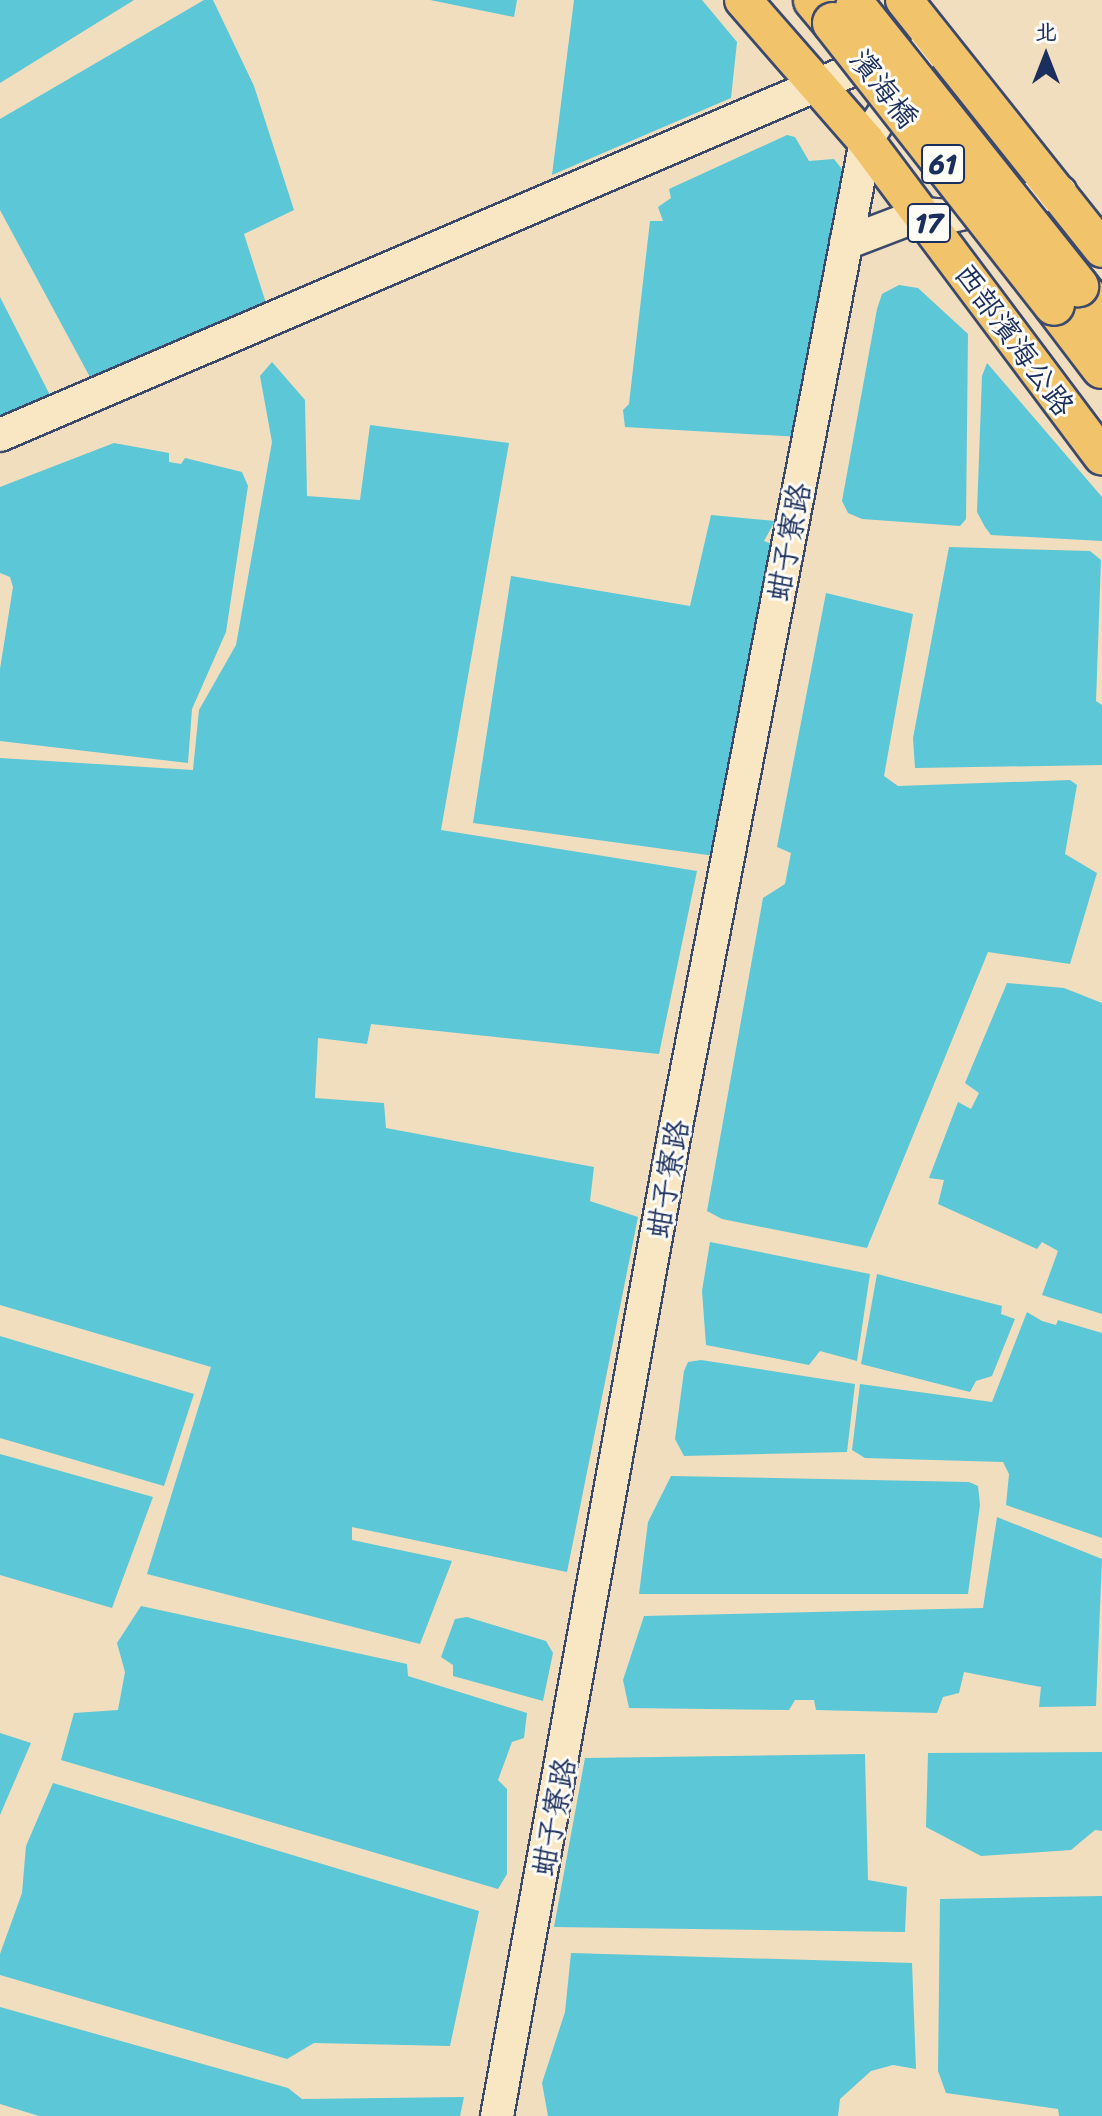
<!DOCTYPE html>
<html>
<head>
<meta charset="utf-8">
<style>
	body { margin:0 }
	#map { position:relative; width:1102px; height:2116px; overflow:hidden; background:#f0debf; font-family:Sriracha,"LXGW WenKai TC",sans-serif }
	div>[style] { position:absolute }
	.water>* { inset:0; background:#5cc7d6 }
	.roads { filter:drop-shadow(2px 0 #3b496d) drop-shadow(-2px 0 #3b496d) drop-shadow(0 2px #3b496d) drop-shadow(0 -2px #3b496d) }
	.secondary>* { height:32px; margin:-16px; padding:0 16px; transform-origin:16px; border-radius:16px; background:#f9e7c3 }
	.primary>* { height:36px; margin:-18px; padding:0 18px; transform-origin:18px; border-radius:18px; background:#f1c36a }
	.highway>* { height:40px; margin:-20px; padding:0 20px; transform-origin:20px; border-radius:20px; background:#f1c36a }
	.bridges { filter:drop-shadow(2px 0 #3b496d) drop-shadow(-2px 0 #3b496d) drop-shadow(0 2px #3b496d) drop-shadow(0 -2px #3b496d) }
	.highway-bridge>* { height:40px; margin:-20px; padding:0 20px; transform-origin:20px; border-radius:20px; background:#f1c36a }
	span { translate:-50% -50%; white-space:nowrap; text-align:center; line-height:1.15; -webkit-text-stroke:6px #fdfcf7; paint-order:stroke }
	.shield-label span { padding:2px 6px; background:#fdfcf7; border:2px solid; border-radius:6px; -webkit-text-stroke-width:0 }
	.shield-label { font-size:28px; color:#1b2f5e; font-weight:700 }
	.street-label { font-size:30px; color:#1b2f5e }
	.north { position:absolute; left:1006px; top:16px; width:80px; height:80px; -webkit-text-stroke:6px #fdfcf7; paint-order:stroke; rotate:0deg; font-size:22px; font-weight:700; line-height:32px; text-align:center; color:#1b2f5e }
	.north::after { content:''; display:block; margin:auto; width:28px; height:36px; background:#1b2f5e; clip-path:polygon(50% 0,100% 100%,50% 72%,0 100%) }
</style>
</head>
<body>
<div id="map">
	<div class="water">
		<i style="clip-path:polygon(0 0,134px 0,0 83px)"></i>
		<i style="clip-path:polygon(204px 0,213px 0,254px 86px,294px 210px,244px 234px,271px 319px,91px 379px,0 210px,0 119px)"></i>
		<i style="clip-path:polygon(430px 0,517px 0,514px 17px)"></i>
		<i style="clip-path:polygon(574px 0,702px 0,737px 42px,731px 98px,552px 175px)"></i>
		<i style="clip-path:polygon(787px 135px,795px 137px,809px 161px,834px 159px,845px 173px,801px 437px,625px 427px,623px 410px,629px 404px,650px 221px,663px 221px,658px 207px,671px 198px,669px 189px)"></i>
		<i style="clip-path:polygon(899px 285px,918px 288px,968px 334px,966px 519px,960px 526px,862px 519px,848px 513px,842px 501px,877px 309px,882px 294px)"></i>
		<i style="clip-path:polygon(0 297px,53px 401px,0 421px)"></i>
		<i style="clip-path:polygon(272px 362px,305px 400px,307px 496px,360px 500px,370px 425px,509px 443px,441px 830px,697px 871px,659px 1054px,371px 1024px,367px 1044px,318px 1038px,315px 1098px,384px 1103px,386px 1128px,594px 1167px,590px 1201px,638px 1217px,567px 1572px,352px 1527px,352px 1540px,452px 1561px,420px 1644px,147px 1574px,211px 1367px,0 1305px,0 758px,193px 770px,199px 710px,236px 645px,272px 442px,260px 376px)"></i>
		<i style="clip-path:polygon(987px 363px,1102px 497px,1102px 541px,991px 535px,985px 527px,977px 512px,982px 376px)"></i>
		<i style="clip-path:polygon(114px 443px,169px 453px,169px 462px,181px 464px,185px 458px,242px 472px,248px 486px,226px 632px,192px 709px,188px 763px,0 741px,0 669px,13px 587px,10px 577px,0 573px,0 487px)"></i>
		<i style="clip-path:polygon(711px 515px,775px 521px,764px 541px,780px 547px,715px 856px,473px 823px,511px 576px,690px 606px)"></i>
		<i style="clip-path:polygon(949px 547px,1090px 551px,1101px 560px,1096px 701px,1102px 705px,1102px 765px,915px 768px,913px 738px)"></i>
		<i style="clip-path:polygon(826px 593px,913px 614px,884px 776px,898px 786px,1070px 780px,1077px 785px,1065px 854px,1097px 873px,1070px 964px,988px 952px,867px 1248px,722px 1219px,707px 1211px,763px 898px,785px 884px,791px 853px,777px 847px)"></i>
		<i style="clip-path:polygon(1007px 983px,1064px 988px,1102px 1003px,1102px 1314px,1042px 1295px,1058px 1251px,1042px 1242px,1037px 1249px,938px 1204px,944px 1180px,929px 1178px,958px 1102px,971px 1109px,979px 1093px,965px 1083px)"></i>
		<i style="clip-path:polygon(710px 1242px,870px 1274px,857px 1361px,820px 1351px,809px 1365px,706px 1345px,702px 1291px)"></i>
		<i style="clip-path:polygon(877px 1274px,1002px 1306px,1001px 1314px,1015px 1319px,992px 1376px,976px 1381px,970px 1392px,861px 1364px)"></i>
		<i style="clip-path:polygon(1027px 1312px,1042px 1321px,1056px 1325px,1058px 1320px,1102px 1333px,1102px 1538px,1006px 1505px,1009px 1474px,1003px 1462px,865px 1458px,852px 1450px,860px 1384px,992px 1402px)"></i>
		<i style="clip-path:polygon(0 1336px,194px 1394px,164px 1486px,0 1438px)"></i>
		<i style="clip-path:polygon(701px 1360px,855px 1384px,847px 1452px,684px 1456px,675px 1439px,684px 1371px,688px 1362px)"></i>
		<i style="clip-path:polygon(0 1454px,153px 1497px,112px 1608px,0 1575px)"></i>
		<i style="clip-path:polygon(671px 1476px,969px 1482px,978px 1486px,980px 1505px,968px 1594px,639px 1594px,648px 1522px)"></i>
		<i style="clip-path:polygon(997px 1517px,1102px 1559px,1096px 1706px,1039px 1707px,1041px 1687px,964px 1672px,959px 1693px,943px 1697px,937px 1713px,816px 1710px,814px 1700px,795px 1700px,789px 1710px,629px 1708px,623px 1680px,644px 1616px,983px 1608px)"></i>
		<i style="clip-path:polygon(141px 1606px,407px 1664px,408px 1676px,527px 1713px,524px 1738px,512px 1742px,498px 1780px,507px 1789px,507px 1874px,498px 1889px,61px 1760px,74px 1713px,118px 1710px,125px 1672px,117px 1643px)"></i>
		<i style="clip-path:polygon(467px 1617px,546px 1641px,553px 1653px,543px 1701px,453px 1676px,453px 1665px,441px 1657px,455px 1619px)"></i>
		<i style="clip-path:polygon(0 1733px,31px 1743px,0 1815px)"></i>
		<i style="clip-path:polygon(1102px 1752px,1102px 1831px,1095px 1830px,1071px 1850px,981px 1856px,926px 1827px,928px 1753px)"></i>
		<i style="clip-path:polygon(865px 1754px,868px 1880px,907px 1887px,905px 1932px,554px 1927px,585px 1758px)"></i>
		<i style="clip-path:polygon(53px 1783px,479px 1911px,450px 2046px,314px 2043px,287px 2059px,0 1975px,0 1954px,22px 1893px,26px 1846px)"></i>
		<i style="clip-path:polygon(1102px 1896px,1102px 2116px,1059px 2116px,1058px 2109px,946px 2093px,938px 2071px,940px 1899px)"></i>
		<i style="clip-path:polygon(571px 1953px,912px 1963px,916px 2069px,893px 2065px,871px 2071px,840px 2099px,838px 2116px,548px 2116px,542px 2083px,565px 2012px)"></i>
		<i style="clip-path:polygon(0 2007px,288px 2088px,302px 2099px,464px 2097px,460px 2116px,39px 2116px,0 2104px)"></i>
	</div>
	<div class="roads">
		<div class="secondary">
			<i style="left:846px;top:243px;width:81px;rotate:-20.9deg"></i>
			<i style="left:922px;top:214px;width:29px;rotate:4deg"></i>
			<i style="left:951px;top:216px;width:112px;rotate:-12.4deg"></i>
			<i style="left:0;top:435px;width:965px;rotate:-23.19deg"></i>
			<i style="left:497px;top:2116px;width:995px;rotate:-79.75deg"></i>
			<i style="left:674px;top:1137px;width:1014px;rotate:-79.09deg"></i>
			<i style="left:866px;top:141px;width:125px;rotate:-57.5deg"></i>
		</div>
		<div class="primary">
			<i style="left:743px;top:0;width:187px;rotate:48.9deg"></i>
			<i style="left:866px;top:141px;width:394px;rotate:53.2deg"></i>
			<i style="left:904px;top:0;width:318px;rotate:51.5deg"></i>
		</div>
		<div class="highway">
			<i style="left:814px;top:0;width:30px;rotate:50deg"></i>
			<i style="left:1078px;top:286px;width:38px;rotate:51deg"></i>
			<i style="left:1054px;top:305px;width:79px;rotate:52.7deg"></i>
		</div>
	</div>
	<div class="bridges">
		<div class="highway-bridge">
			<i style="left:856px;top:7px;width:357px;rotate:51.5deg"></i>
			<i style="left:833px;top:23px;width:358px;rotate:51.9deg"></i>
		</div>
	</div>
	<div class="shield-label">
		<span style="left:943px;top:164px">61</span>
		<span style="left:929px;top:223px">17</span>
	</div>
	<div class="street-label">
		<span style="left:884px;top:89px;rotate:52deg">濱海橋</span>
		<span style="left:1014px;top:340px;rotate:54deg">西部濱海公路</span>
		<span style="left:789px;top:542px;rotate:-79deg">蚶子寮路</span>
		<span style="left:668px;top:1179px;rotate:-80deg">蚶子寮路</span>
		<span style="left:554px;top:1817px;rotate:-79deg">蚶子寮路</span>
	</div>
	<div class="north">北</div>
</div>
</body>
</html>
